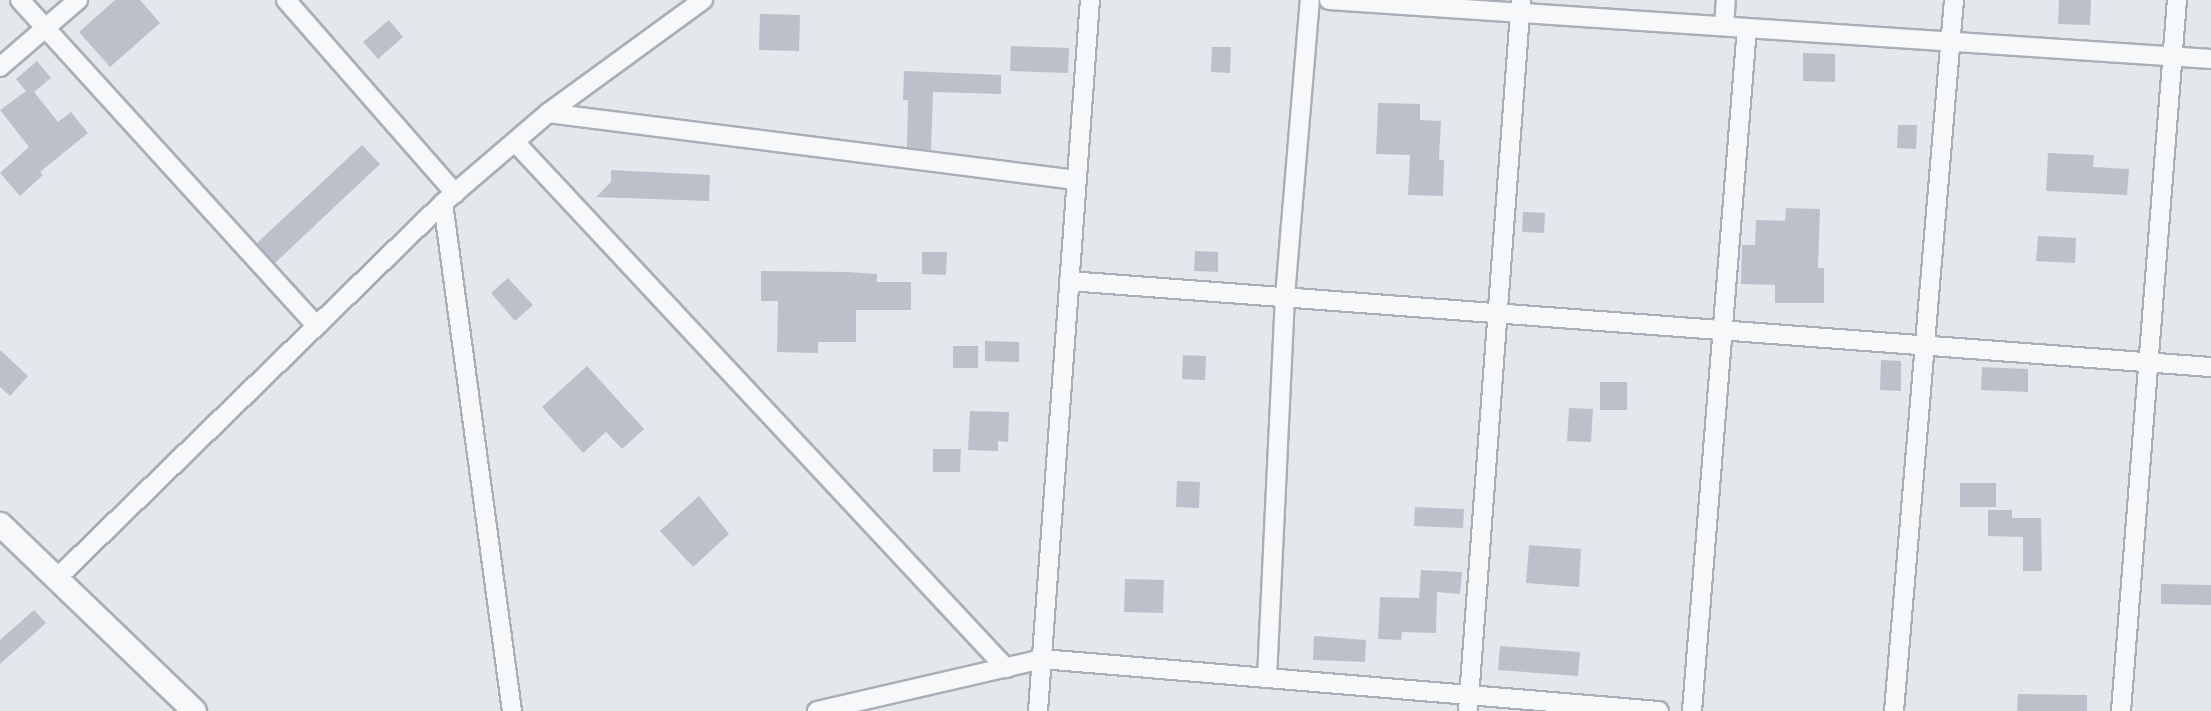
<!DOCTYPE html>
<html>
<head>
<meta charset="utf-8">
<style>
	body { margin:0 }
	#map { position:relative; width:2211px; height:711px; overflow:hidden; background:#e4e7ec; font-family:"Fira Sans",sans-serif }
	div>[style] { position:absolute }
	.building>* { inset:0; background:#bbc0ca }
	.roads { filter:drop-shadow(2px 0 #a9aeb7) drop-shadow(-2px 0 #a9aeb7) drop-shadow(0 2px #a9aeb7) drop-shadow(0 -2px #a9aeb7) }
	.minor>* { height:18px; margin:-9px; padding:0 9px; transform-origin:9px; border-radius:9px; background:#f7f8fa }
	.tertiary>* { height:23px; margin:-11.5px; padding:0 11.5px; transform-origin:11.5px; border-radius:11.5px; background:#f7f8fa }
	span { translate:-50% -50%; white-space:nowrap; text-align:center; line-height:1.15; -webkit-text-stroke:5px #f4f6f9; paint-order:stroke }
</style>
</head>
<body>
<div id="map">
	<div class="building">
		<i style="clip-path:polygon(115px 0,140px 0,160px 23px,110px 67px,79px 32px)"></i>
		<i style="clip-path:polygon(2059px 0,2091px 0,2090px 25px,2058px 24px)"></i>
		<i style="clip-path:polygon(760px 14px,800px 15px,799px 51px,759px 50px)"></i>
		<i style="clip-path:polygon(389px 20px,403px 37px,378px 59px,363px 42px)"></i>
		<i style="clip-path:polygon(1011px 46px,1069px 48px,1068px 73px,1010px 71px)"></i>
		<i style="clip-path:polygon(1212px 47px,1231px 47px,1230px 73px,1211px 72px)"></i>
		<i style="clip-path:polygon(1803px 53px,1835px 54px,1835px 82px,1803px 81px)"></i>
		<i style="clip-path:polygon(37px 61px,51px 78px,34px 92px,58px 122px,71px 112px,88px 133px,40px 172px,43px 175px,20px 196px,0 173px,29px 147px,0 110px,26px 91px,16px 79px)"></i>
		<i style="clip-path:polygon(904px 71px,1001px 75px,1001px 94px,933px 92px,931px 150px,907px 147px,908px 100px,903px 100px)"></i>
		<i style="clip-path:polygon(1378px 103px,1420px 104px,1420px 120px,1441px 121px,1439px 160px,1444px 160px,1443px 196px,1408px 195px,1410px 155px,1376px 154px)"></i>
		<i style="clip-path:polygon(1898px 125px,1917px 125px,1916px 149px,1897px 148px)"></i>
		<i style="clip-path:polygon(362px 145px,380px 164px,275px 263px,257px 243px)"></i>
		<i style="clip-path:polygon(2048px 153px,2094px 155px,2093px 167px,2129px 169px,2127px 195px,2046px 191px)"></i>
		<i style="clip-path:polygon(611px 170px,710px 175px,709px 201px,596px 197px,611px 182px)"></i>
		<i style="clip-path:polygon(1786px 208px,1820px 209px,1818px 268px,1824px 268px,1824px 303px,1775px 303px,1775px 285px,1741px 284px,1742px 245px,1755px 245px,1756px 220px,1785px 221px)"></i>
		<i style="clip-path:polygon(1523px 212px,1545px 213px,1544px 233px,1522px 232px)"></i>
		<i style="clip-path:polygon(2038px 236px,2076px 238px,2075px 263px,2036px 261px)"></i>
		<i style="clip-path:polygon(1195px 251px,1218px 252px,1218px 272px,1194px 271px)"></i>
		<i style="clip-path:polygon(922px 252px,947px 252px,946px 275px,922px 274px)"></i>
		<i style="clip-path:polygon(761px 271px,848px 272px,877px 274px,877px 282px,911px 282px,911px 310px,856px 310px,856px 342px,818px 342px,818px 353px,777px 352px,778px 301px,761px 301px)"></i>
		<i style="clip-path:polygon(508px 278px,533px 305px,515px 321px,491px 293px)"></i>
		<i style="clip-path:polygon(985px 341px,1019px 342px,1019px 362px,985px 361px)"></i>
		<i style="clip-path:polygon(953px 346px,978px 346px,978px 368px,953px 368px)"></i>
		<i style="clip-path:polygon(0 350px,28px 376px,10px 396px,0 387px)"></i>
		<i style="clip-path:polygon(1183px 355px,1206px 356px,1205px 380px,1182px 379px)"></i>
		<i style="clip-path:polygon(1881px 360px,1901px 361px,1901px 391px,1880px 390px)"></i>
		<i style="clip-path:polygon(587px 366px,644px 429px,622px 449px,606px 432px,583px 453px,542px 407px)"></i>
		<i style="clip-path:polygon(1982px 367px,2028px 369px,2028px 392px,1981px 390px)"></i>
		<i style="clip-path:polygon(1600px 382px,1627px 382px,1627px 410px,1600px 410px)"></i>
		<i style="clip-path:polygon(1569px 408px,1593px 409px,1591px 442px,1567px 441px)"></i>
		<i style="clip-path:polygon(970px 411px,1009px 412px,1008px 442px,998px 441px,998px 451px,968px 450px)"></i>
		<i style="clip-path:polygon(933px 449px,961px 449px,960px 472px,933px 472px)"></i>
		<i style="clip-path:polygon(1177px 481px,1200px 482px,1199px 508px,1176px 507px)"></i>
		<i style="clip-path:polygon(1960px 483px,1996px 483px,1996px 507px,1960px 507px)"></i>
		<i style="clip-path:polygon(699px 496px,729px 534px,693px 567px,660px 531px)"></i>
		<i style="clip-path:polygon(1415px 507px,1464px 509px,1463px 528px,1414px 526px)"></i>
		<i style="clip-path:polygon(1988px 510px,2012px 510px,2012px 518px,2041px 518px,2042px 571px,2023px 571px,2023px 537px,1988px 536px)"></i>
		<i style="clip-path:polygon(1529px 545px,1581px 549px,1579px 587px,1526px 583px)"></i>
		<i style="clip-path:polygon(1421px 570px,1462px 572px,1460px 594px,1437px 592px,1436px 633px,1402px 632px,1401px 640px,1378px 639px,1380px 597px,1419px 598px)"></i>
		<i style="clip-path:polygon(1125px 579px,1164px 580px,1163px 613px,1124px 612px)"></i>
		<i style="clip-path:polygon(2161px 584px,2211px 585px,2211px 605px,2161px 604px)"></i>
		<i style="clip-path:polygon(34px 610px,46px 623px,0 664px,0 640px)"></i>
		<i style="clip-path:polygon(1314px 636px,1366px 640px,1365px 662px,1313px 660px)"></i>
		<i style="clip-path:polygon(1500px 646px,1580px 652px,1578px 676px,1498px 670px)"></i>
		<i style="clip-path:polygon(2018px 694px,2087px 695px,2087px 711px,2017px 711px)"></i>
	</div>
	<div class="roads">
		<div class="minor">
			<i style="left:20px;top:0;width:441px;rotate:47.7deg"></i>
			<i style="left:286px;top:0;width:257px;rotate:48.8deg"></i>
			<i style="left:1329px;top:0;width:884px;rotate:3.83deg"></i>
			<i style="left:1724px;top:26px;width:26px;rotate:-86deg"></i>
			<i style="left:0;top:67px;width:103px;rotate:-40.7deg"></i>
			<i style="left:548px;top:113px;width:532px;rotate:7.23deg"></i>
			<i style="left:515px;top:142px;width:720px;rotate:46.97deg"></i>
			<i style="left:443px;top:203px;width:513px;rotate:82.27deg"></i>
			<i style="left:1069px;top:281px;width:1145px;rotate:4.31deg"></i>
			<i style="left:56px;top:579px;width:540px;rotate:-44.17deg"></i>
			<i style="left:443px;top:203px;width:138px;rotate:-40.6deg"></i>
			<i style="left:548px;top:113px;width:192px;rotate:-36.1deg"></i>
			<i style="left:1267px;top:678px;width:382px;rotate:-87.3deg"></i>
			<i style="left:1285px;top:296px;width:297px;rotate:-85.2deg"></i>
			<i style="left:817px;top:711px;width:231px;rotate:-13deg"></i>
			<i style="left:1042px;top:659px;width:619px;rotate:4.82deg"></i>
			<i style="left:1038px;top:711px;width:713px;rotate:-85.82deg"></i>
			<i style="left:1468px;top:711px;width:713px;rotate:-85.74deg"></i>
			<i style="left:1692px;top:711px;width:685px;rotate:-85.4deg"></i>
			<i style="left:1894px;top:711px;width:714px;rotate:-85.18deg"></i>
			<i style="left:2121px;top:711px;width:713px;rotate:-85.5deg"></i>
		</div>
		<div class="tertiary">
			<i style="left:0;top:524px;width:269px;rotate:43.9deg"></i>
		</div>
	</div>
</div>
</body>
</html>
